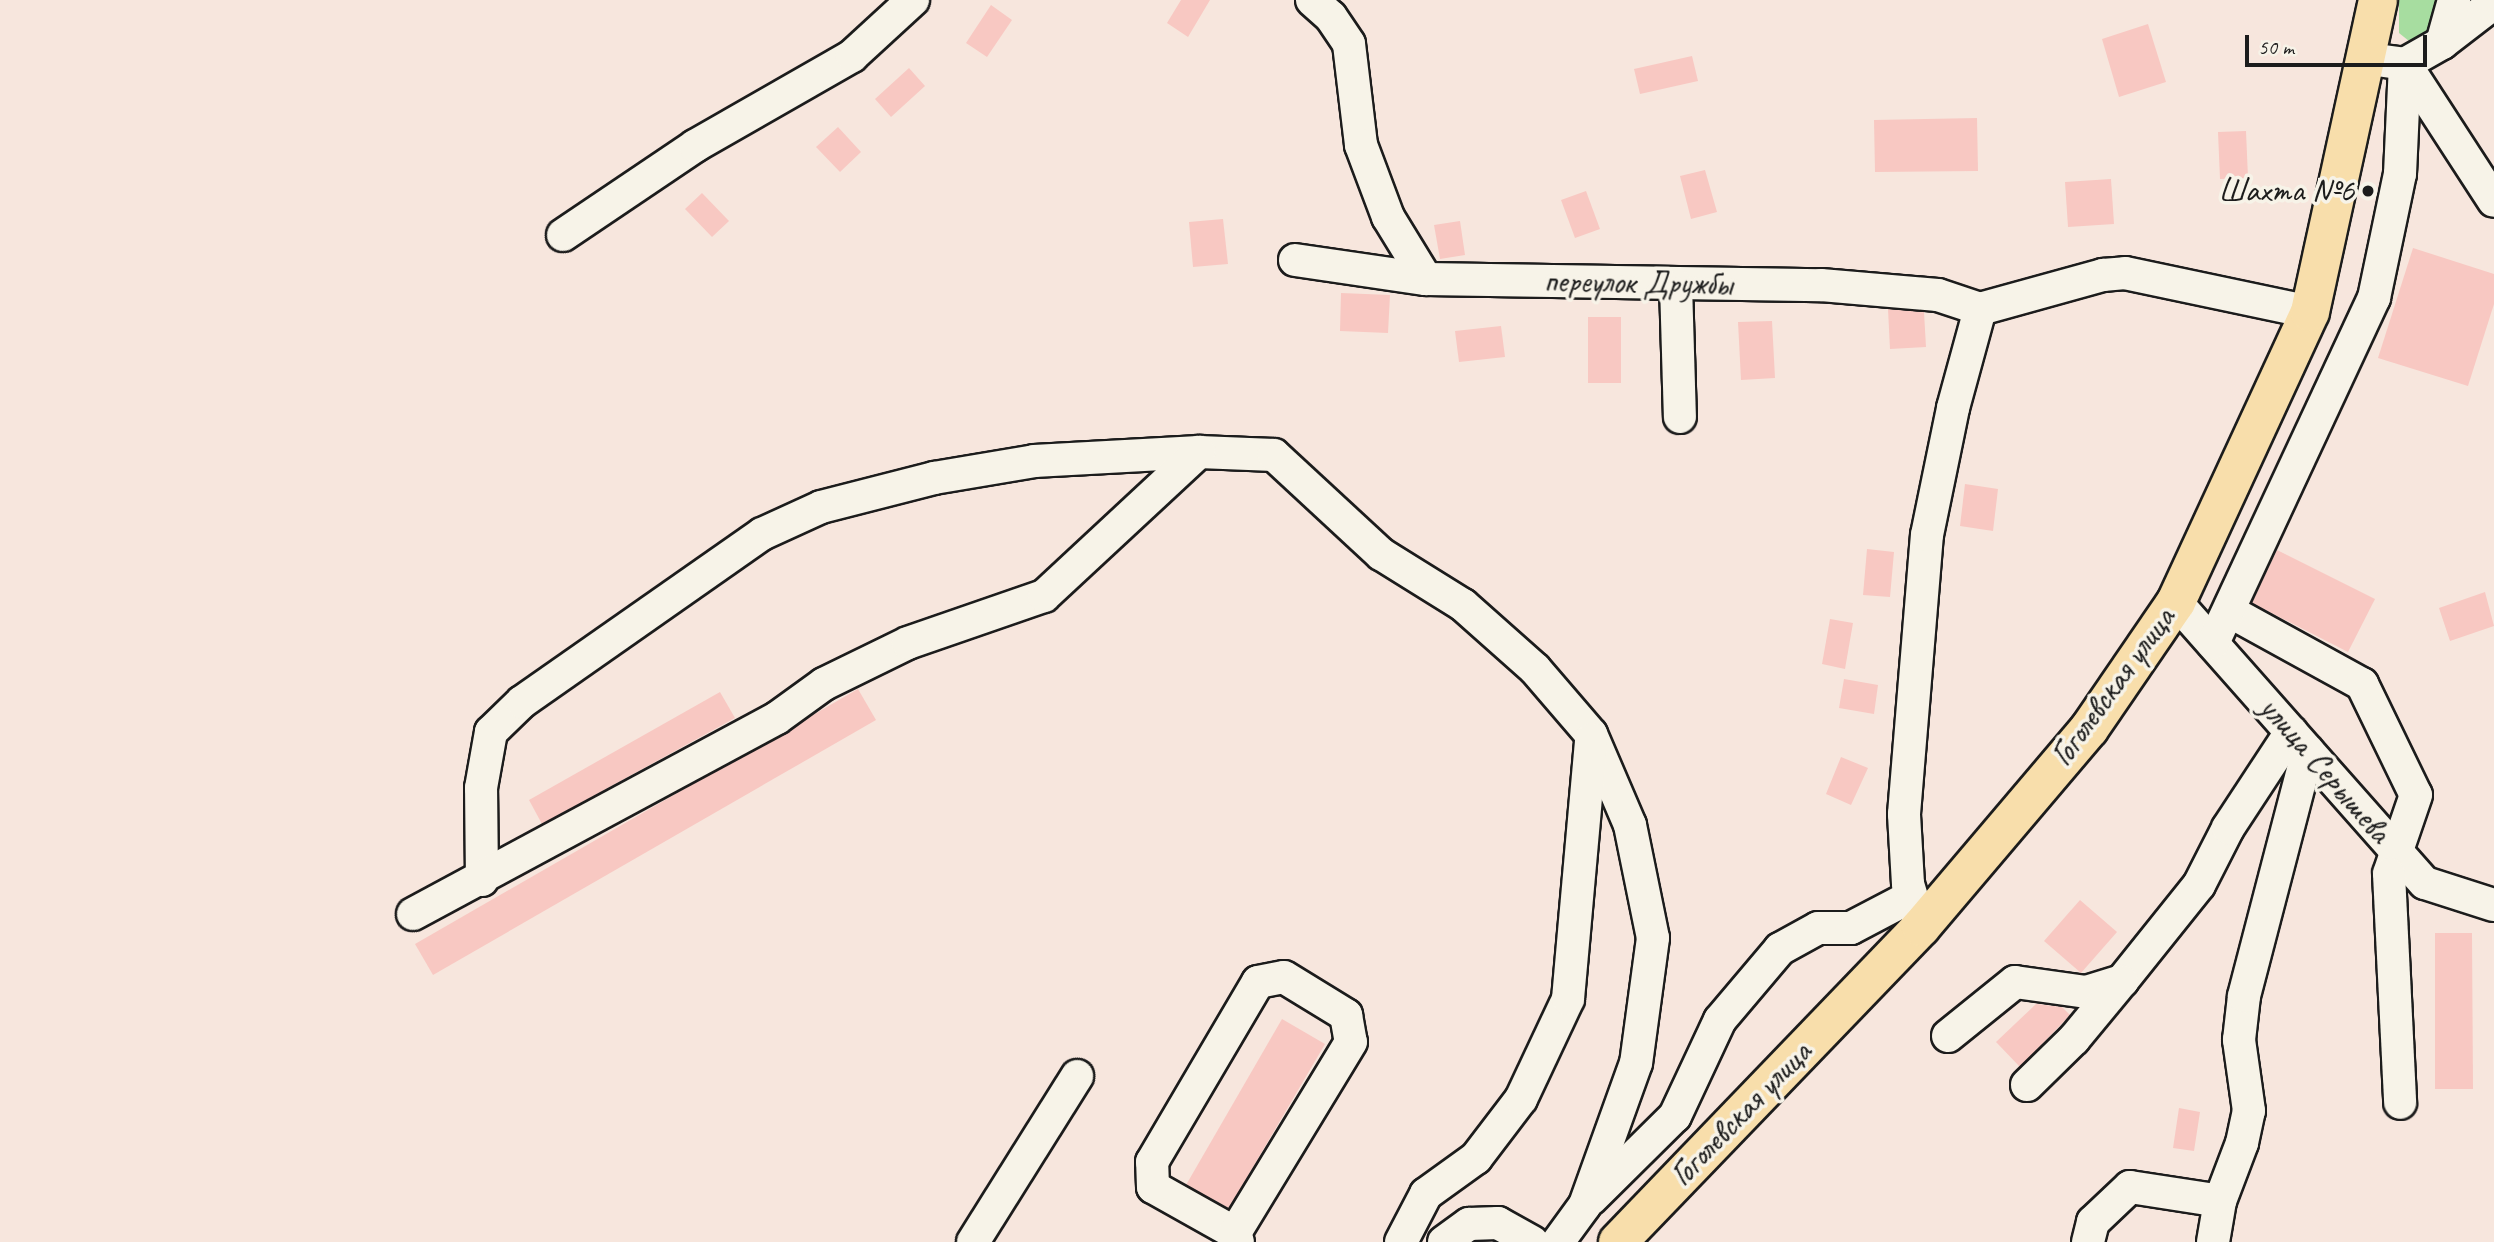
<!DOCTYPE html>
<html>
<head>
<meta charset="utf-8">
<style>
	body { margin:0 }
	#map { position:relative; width:2494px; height:1242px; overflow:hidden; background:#f7e6dd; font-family:Caveat,sans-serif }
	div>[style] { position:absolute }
	.green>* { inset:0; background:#a7dda0 }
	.building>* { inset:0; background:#f8c8c2 }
	.roads { filter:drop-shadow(2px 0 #1c1c1c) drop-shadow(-2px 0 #1c1c1c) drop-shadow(0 2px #1c1c1c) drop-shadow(0 -2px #1c1c1c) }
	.minor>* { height:32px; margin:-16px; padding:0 16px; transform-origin:16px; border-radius:16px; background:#f7f3e8 }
	.major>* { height:38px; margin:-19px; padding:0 19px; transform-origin:19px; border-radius:19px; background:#f8deab }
	.dots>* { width:19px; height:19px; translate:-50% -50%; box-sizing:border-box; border:4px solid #f7f3e8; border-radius:50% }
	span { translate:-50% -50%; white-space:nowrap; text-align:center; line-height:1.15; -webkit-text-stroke:7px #f7f3e8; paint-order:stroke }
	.poi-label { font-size:33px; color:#1c1c1c }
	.right { translate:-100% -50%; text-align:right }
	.street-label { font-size:33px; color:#1c1c1c }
	.scale { position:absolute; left:2245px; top:35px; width:182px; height:32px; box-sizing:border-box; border:4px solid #1c1c1c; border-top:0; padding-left:9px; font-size:21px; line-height:24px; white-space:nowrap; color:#1c1c1c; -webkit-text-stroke:5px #f7f3e8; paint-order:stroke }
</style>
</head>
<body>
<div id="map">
	<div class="green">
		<i style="clip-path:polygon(2399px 0,2443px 0,2436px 23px,2421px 37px,2409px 41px,2399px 33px)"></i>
	</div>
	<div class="building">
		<i style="clip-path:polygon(1181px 0,1210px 0,1188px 37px,1167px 23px)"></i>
		<i style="clip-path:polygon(991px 5px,1012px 20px,987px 57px,966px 43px)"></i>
		<i style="clip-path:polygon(2148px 24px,2166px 82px,2119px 97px,2102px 39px)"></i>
		<i style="clip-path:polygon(1692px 56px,1698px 81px,1640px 94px,1634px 69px)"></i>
		<i style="clip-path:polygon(909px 68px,925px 86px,891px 117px,875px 99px)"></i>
		<i style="clip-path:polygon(1977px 118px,1978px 171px,1875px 172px,1874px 120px)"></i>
		<i style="clip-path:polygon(838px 127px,861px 152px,840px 172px,816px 147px)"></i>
		<i style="clip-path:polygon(2246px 131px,2248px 178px,2220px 179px,2218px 132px)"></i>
		<i style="clip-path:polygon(1705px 170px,1717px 212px,1691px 219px,1680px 176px)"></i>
		<i style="clip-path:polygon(2111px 179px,2114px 224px,2068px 227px,2065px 182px)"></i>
		<i style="clip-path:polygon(1586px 191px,1600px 229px,1575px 238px,1561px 200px)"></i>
		<i style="clip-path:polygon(702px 193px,729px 221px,712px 237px,685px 209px)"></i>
		<i style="clip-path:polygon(1223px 219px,1228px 264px,1193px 267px,1189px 222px)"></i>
		<i style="clip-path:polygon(1460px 221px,1465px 255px,1440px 259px,1434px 225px)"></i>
		<i style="clip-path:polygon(2413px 248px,2494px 274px,2494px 304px,2468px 386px,2378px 358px)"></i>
		<i style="clip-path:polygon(1341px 293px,1390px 295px,1388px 333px,1340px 331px)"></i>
		<i style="clip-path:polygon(1888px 309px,1924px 312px,1926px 347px,1890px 349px)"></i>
		<i style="clip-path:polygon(1588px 317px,1621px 317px,1621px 383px,1588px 383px)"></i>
		<i style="clip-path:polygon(1772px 321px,1775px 378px,1741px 380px,1738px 322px)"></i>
		<i style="clip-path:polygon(1501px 326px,1505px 357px,1459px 362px,1455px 331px)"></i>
		<i style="clip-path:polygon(1965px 484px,1998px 489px,1993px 531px,1960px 526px)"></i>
		<i style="clip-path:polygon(1867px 549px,1894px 552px,1890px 597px,1863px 595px)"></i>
		<i style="clip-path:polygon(2277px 550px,2375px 599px,2348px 652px,2252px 603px)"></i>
		<i style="clip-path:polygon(2485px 592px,2494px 626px,2450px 641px,2439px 608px)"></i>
		<i style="clip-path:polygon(1830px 619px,1853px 623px,1845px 669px,1822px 664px)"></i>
		<i style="clip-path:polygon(1844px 679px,1878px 685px,1874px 714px,1839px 708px)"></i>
		<i style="clip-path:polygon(858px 689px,876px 720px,433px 975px,415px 944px)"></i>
		<i style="clip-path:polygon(720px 692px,735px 718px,542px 824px,529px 800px)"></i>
		<i style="clip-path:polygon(1841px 757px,1868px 768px,1851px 805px,1826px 794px)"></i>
		<i style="clip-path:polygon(2080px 900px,2117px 932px,2081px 973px,2044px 941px)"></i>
		<i style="clip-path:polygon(2435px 933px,2472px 933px,2473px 1089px,2435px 1089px)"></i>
		<i style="clip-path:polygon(2036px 1004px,2062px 1007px,2070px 1015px,2020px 1067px,1996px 1042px)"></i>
		<i style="clip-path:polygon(1282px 1019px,1325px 1044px,1229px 1208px,1186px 1185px)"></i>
		<i style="clip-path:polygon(2179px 1108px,2200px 1112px,2194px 1151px,2173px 1148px)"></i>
	</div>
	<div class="roads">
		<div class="minor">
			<i style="left:1312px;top:0;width:25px;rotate:42deg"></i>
			<i style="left:1331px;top:17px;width:32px;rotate:56deg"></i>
			<i style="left:1349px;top:44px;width:102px;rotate:83.2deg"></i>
			<i style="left:1361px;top:145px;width:77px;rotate:69.4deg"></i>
			<i style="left:1388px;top:217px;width:73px;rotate:58.5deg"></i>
			<i style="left:2442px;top:43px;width:66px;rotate:-37.6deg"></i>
			<i style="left:2384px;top:61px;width:21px;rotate:8deg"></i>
			<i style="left:2405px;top:64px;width:43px;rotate:-29.6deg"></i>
			<i style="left:2442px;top:43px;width:45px;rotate:-74.4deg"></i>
			<i style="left:2405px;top:64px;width:163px;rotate:57deg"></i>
			<i style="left:563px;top:235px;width:159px;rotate:-34deg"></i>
			<i style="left:695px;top:146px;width:181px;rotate:-29.8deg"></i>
			<i style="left:852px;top:56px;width:83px;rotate:-42.6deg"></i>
			<i style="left:1295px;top:260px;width:132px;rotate:8.3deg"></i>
			<i style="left:1426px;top:279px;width:395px;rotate:0.9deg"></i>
			<i style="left:1821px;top:285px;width:117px;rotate:4.9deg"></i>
			<i style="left:1938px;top:295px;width:44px;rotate:18.4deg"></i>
			<i style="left:1980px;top:309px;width:128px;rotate:-15.5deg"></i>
			<i style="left:2103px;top:275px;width:22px;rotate:-5deg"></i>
			<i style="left:2125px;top:273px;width:189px;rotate:11.9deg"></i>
			<i style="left:1676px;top:285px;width:132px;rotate:88.3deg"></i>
			<i style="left:2176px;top:602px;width:375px;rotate:48.5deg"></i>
			<i style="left:2425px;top:883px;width:72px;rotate:17.7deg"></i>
			<i style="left:2229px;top:611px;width:152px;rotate:28.8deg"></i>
			<i style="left:2362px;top:684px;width:123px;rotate:64.1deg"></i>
			<i style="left:2416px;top:795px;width:83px;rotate:108.9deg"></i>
			<i style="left:2389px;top:874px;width:229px;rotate:87.2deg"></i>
			<i style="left:2213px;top:643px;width:381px;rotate:-65deg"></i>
			<i style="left:2374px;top:298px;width:127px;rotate:-78.2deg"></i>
			<i style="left:2400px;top:174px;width:110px;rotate:-87.4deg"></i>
			<i style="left:482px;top:880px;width:92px;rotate:-90.6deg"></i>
			<i style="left:481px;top:788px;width:57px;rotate:-79.9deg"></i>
			<i style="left:491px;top:732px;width:43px;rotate:-44.1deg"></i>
			<i style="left:522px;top:702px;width:293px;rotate:-35deg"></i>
			<i style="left:762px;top:534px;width:65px;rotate:-24.6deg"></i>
			<i style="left:821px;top:507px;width:117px;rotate:-14.4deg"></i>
			<i style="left:934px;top:478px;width:101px;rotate:-9.6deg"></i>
			<i style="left:1034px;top:461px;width:165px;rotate:-3.1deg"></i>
			<i style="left:1199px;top:452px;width:75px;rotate:2.3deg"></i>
			<i style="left:1274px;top:455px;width:146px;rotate:42.8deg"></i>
			<i style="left:1381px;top:554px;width:97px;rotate:31.9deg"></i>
			<i style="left:1463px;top:605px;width:96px;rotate:41.6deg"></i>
			<i style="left:1535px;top:669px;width:86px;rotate:49.3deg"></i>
			<i style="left:1591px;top:734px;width:99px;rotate:66.8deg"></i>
			<i style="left:1630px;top:825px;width:115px;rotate:78.5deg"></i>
			<i style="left:1653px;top:938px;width:126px;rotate:97.7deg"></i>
			<i style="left:1636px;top:1063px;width:151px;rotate:109.8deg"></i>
			<i style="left:1585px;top:1205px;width:46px;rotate:126.1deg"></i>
			<i style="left:413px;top:914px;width:413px;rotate:-28.3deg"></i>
			<i style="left:777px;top:718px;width:58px;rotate:-35.9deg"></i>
			<i style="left:824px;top:684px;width:93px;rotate:-26deg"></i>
			<i style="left:908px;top:643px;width:144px;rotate:-19.1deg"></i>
			<i style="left:1044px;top:596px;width:212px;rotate:-42.9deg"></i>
			<i style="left:1921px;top:927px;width:45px;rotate:-106.8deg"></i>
			<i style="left:1908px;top:884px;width:70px;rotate:-93.3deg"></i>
			<i style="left:1904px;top:814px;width:280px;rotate:-85.3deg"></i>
			<i style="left:1927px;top:535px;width:130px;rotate:-78.4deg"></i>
			<i style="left:1953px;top:408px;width:103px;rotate:-74.7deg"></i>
			<i style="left:1948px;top:1036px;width:86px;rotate:-38.9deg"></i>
			<i style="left:2015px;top:982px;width:72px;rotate:8deg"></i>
			<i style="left:2086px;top:992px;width:38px;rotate:-17deg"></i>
			<i style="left:2122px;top:981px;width:123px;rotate:-51.3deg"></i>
			<i style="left:2199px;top:885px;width:64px;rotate:-63deg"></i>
			<i style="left:2228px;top:828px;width:115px;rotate:-56.7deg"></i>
			<i style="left:2027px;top:1085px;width:66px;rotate:-44.4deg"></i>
			<i style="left:2074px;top:1039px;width:75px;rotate:-50.4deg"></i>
			<i style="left:1591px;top:1199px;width:118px;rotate:-44.7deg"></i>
			<i style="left:1675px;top:1116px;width:106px;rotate:-64.9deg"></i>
			<i style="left:1720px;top:1020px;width:93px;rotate:-49.8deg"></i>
			<i style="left:1780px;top:949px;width:43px;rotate:-28.9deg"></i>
			<i style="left:1818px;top:928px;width:33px"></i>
			<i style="left:1851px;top:928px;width:67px;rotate:-27.7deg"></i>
			<i style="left:1235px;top:1233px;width:94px;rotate:-150.7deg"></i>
			<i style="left:1153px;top:1187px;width:25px;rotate:-92deg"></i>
			<i style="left:1152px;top:1162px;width:209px;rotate:-59.5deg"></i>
			<i style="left:1258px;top:982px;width:26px;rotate:-11deg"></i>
			<i style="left:1284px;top:977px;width:73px;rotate:31.5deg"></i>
			<i style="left:1346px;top:1015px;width:27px;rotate:80deg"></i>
			<i style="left:1351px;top:1042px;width:223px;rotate:121.3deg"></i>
			<i style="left:1235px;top:1233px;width:9px;rotate:72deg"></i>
			<i style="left:973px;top:1242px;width:196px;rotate:-57.9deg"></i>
			<i style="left:1401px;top:1242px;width:54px;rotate:-62.5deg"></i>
			<i style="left:1426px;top:1194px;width:62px;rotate:-35.8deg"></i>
			<i style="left:1476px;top:1158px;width:74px;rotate:-52.7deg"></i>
			<i style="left:1521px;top:1099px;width:110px;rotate:-64.8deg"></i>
			<i style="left:1568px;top:999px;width:261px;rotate:-84.9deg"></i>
			<i style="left:1444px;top:1242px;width:31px;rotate:-36deg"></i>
			<i style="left:1469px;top:1224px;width:29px;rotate:-2deg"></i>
			<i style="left:1498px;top:1223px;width:39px;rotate:29deg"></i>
			<i style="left:2088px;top:1242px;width:21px;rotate:-76deg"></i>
			<i style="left:2093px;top:1222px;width:51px;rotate:-43.4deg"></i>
			<i style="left:2130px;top:1187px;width:91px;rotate:8.8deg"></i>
			<i style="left:2213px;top:1242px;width:42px;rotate:-80.3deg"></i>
			<i style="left:2220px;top:1201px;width:62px;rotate:-69.2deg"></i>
			<i style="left:2242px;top:1143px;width:33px;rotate:-78deg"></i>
			<i style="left:2249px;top:1111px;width:72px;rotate:-98deg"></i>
			<i style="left:2239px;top:1040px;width:44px;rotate:-83.5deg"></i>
			<i style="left:2244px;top:996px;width:253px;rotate:-75.4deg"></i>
		</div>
		<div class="major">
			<i style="left:1618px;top:1242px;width:437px;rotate:-46.1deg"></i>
			<i style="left:1921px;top:927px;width:260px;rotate:-49.7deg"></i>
			<i style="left:2089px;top:729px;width:154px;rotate:-55.6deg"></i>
			<i style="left:2176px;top:602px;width:319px;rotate:-65.2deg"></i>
			<i style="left:2310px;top:312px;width:319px;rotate:-77.7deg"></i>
		</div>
	</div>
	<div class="dots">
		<i style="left:2368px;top:191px;background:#1c1c1c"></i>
	</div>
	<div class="poi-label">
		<span class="right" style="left:2354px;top:191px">Шахта №6</span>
	</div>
	<div class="street-label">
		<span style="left:1638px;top:283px;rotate:1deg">переулок Дружбы</span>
		<span style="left:2113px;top:687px;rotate:-54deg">Гоголевская улица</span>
		<span style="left:2325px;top:770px;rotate:49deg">улица Серышева</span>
		<span style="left:1741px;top:1114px;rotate:-46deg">Гоголевская улица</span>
	</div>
	<div class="scale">50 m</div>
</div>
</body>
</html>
